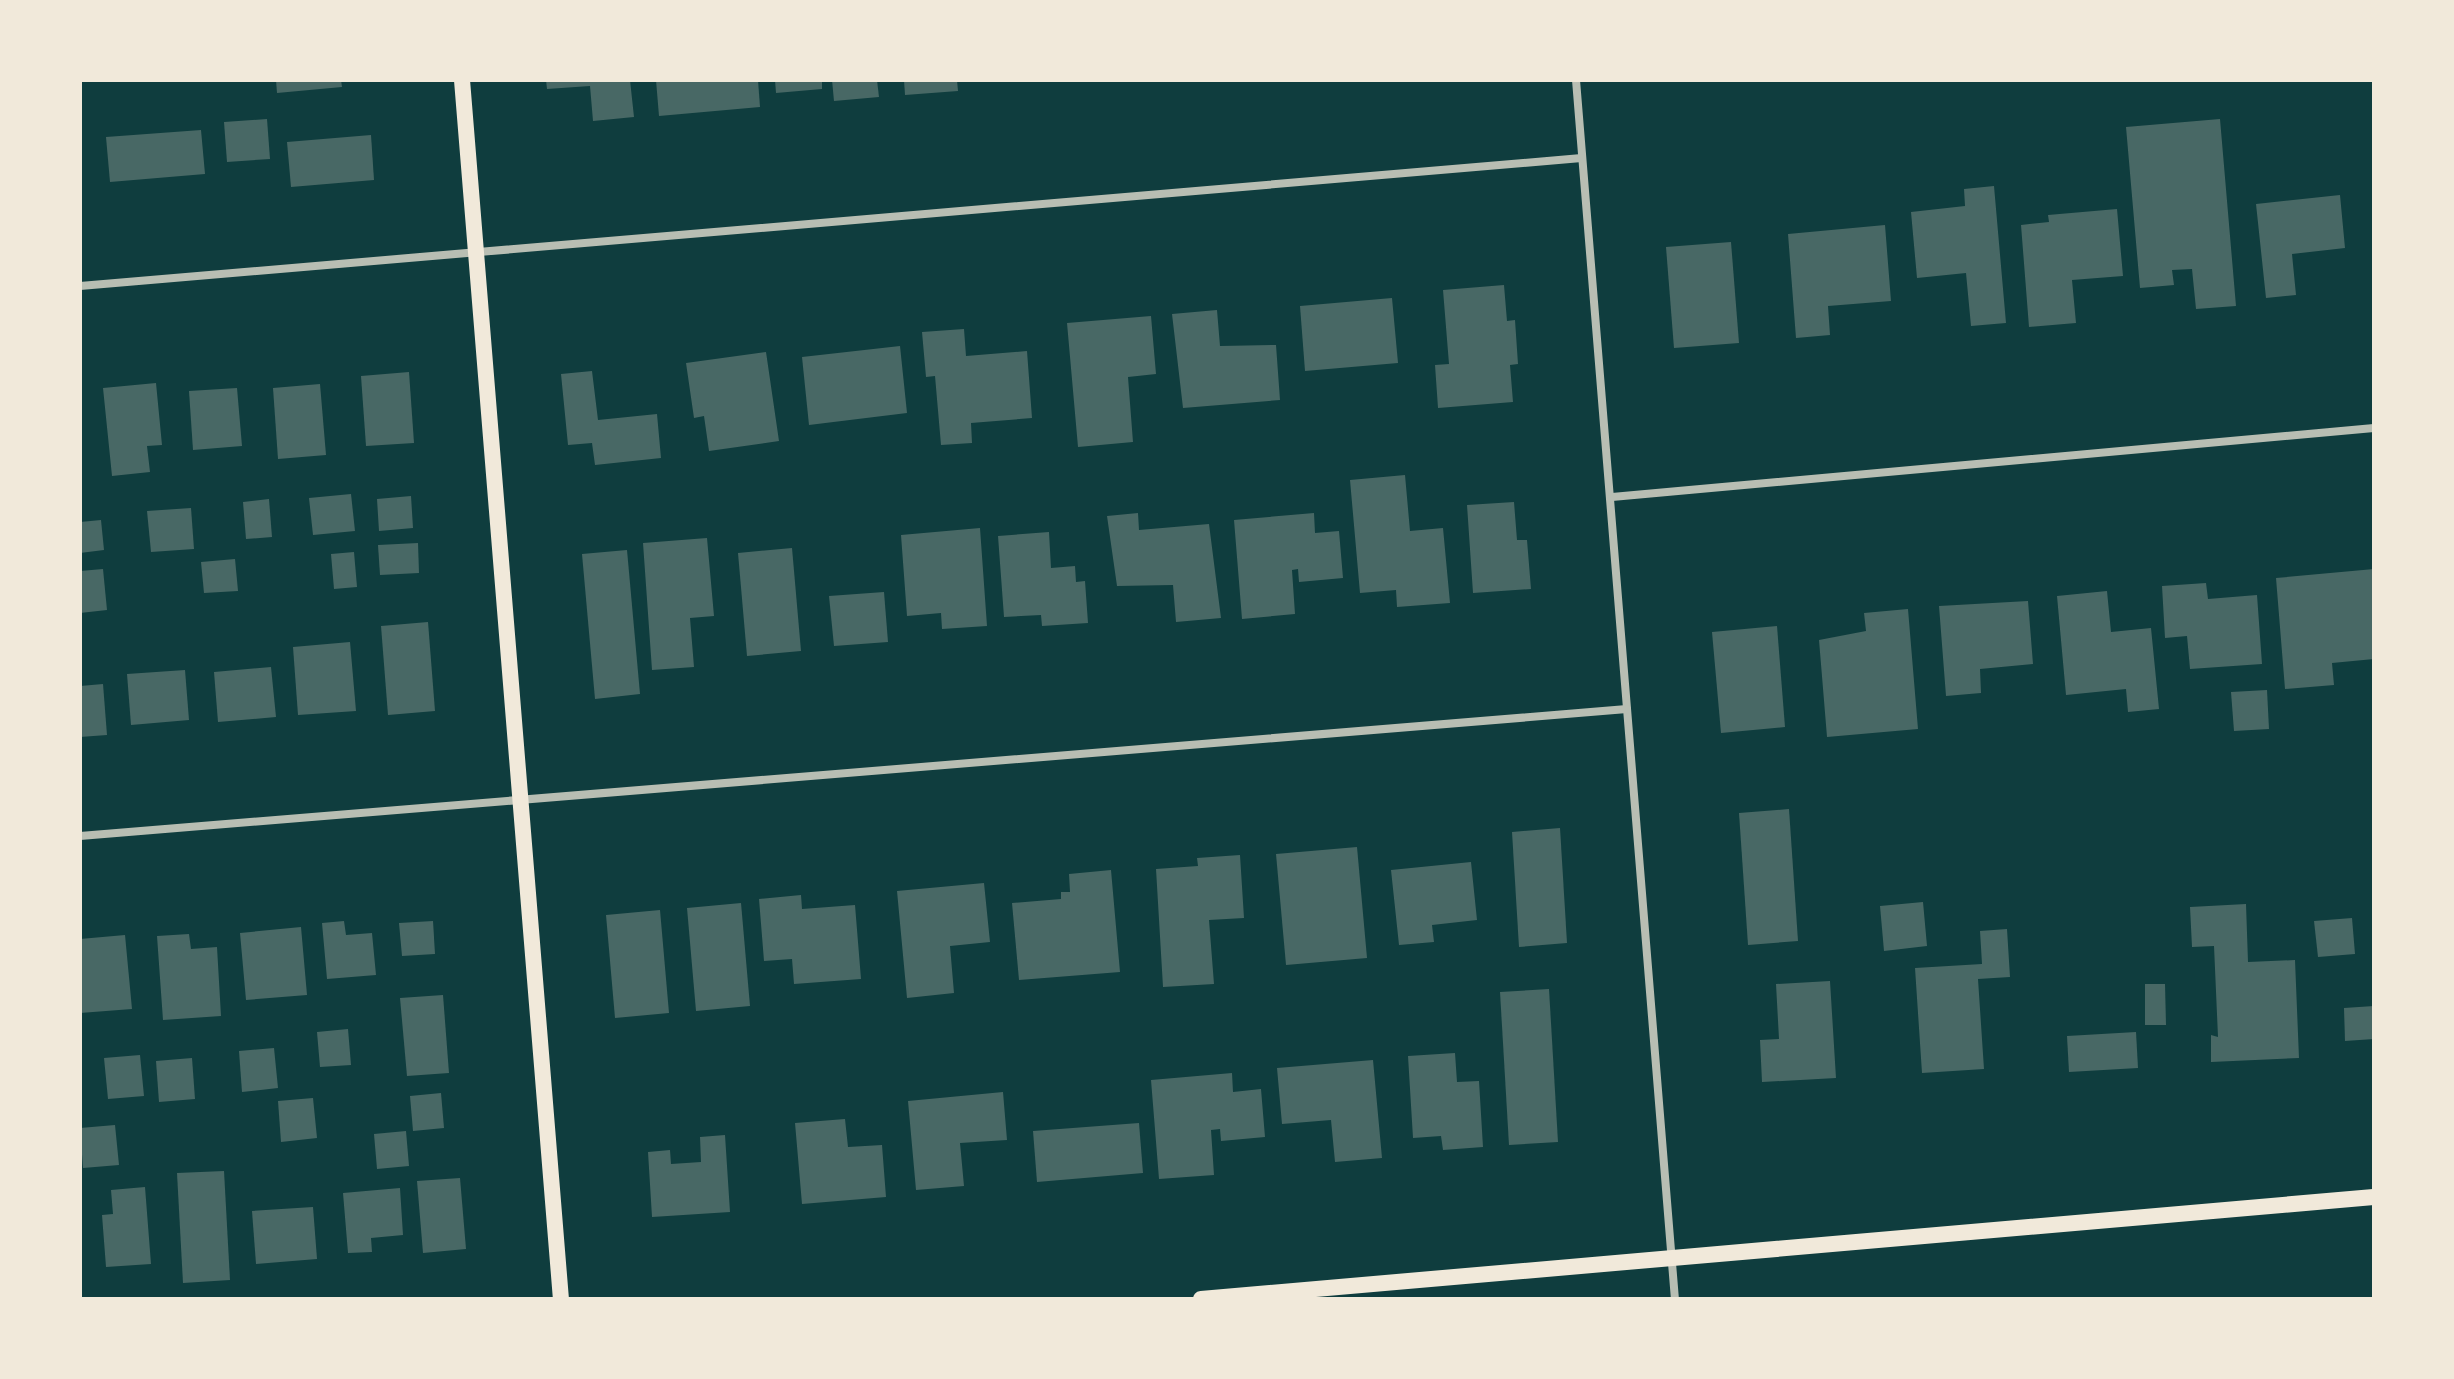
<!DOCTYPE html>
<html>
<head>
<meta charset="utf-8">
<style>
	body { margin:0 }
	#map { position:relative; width:2454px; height:1379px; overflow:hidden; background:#0f3d3e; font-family:"Asap Condensed",sans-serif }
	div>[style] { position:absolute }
	.building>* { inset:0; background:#486865 }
	.minor>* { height:8px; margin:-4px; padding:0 4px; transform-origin:4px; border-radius:4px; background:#b8beb3 }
	.secondary>* { height:16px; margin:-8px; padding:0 8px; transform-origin:8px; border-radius:8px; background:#f1e9da }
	span { translate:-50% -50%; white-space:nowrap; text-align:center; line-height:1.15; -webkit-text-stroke:6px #f1e9da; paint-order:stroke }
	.frame { position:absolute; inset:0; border:82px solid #f1e9da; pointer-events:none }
</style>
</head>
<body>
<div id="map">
	<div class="building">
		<i style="clip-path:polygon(276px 80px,341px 80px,342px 87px,277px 93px)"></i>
		<i style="clip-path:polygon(546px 80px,630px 80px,634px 117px,593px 121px,590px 86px,547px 89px)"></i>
		<i style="clip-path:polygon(656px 80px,758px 80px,760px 107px,659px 116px)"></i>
		<i style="clip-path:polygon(775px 80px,822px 80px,822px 89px,776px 93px)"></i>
		<i style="clip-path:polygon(832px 80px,877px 80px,879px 97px,834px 101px)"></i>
		<i style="clip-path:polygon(904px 80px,957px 80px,958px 91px,905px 95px)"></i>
		<i style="clip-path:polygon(267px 119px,270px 159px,227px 162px,224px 122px)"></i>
		<i style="clip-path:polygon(2220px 119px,2236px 306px,2196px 309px,2192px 269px,2172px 270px,2174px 285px,2140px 288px,2126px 127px)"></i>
		<i style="clip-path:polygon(201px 130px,205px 174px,110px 182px,106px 137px)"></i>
		<i style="clip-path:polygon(371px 135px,374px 180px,291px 187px,287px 142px)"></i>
		<i style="clip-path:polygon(1994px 186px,2006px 323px,1971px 326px,1966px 273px,1917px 278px,1911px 212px,1965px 206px,1964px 189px)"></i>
		<i style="clip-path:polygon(2340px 195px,2345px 248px,2292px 254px,2296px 295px,2266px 298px,2256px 204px)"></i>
		<i style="clip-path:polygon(2117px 209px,2123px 276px,2072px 280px,2076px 323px,2029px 327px,2021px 225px,2049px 222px,2048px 215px)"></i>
		<i style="clip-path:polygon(1885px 225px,1891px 301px,1828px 306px,1830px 335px,1796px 338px,1788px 234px)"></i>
		<i style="clip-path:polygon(1731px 242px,1739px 343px,1674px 348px,1666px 247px)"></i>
		<i style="clip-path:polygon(1504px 285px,1507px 321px,1515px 320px,1518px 364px,1510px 365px,1513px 402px,1438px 408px,1435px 365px,1449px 364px,1443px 290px)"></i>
		<i style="clip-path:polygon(1392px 298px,1398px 363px,1305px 371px,1300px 306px)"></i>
		<i style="clip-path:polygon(1217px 310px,1220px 346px,1276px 345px,1280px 400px,1183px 408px,1172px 314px)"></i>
		<i style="clip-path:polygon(1151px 316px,1156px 374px,1128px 377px,1133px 442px,1078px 447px,1067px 323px)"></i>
		<i style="clip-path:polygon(964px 329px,966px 356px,1027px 351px,1032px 418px,971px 423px,972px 443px,941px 445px,935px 376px,926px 377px,922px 332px)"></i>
		<i style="clip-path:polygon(900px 346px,907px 413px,809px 425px,802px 357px)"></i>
		<i style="clip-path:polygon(766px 352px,779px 441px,709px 451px,704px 416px,694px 418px,686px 363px)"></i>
		<i style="clip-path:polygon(592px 371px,598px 420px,657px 414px,661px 458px,595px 465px,592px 443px,568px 445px,561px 374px)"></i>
		<i style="clip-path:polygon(409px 372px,414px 443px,366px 446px,361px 376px)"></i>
		<i style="clip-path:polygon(156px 383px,162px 445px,147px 446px,150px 472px,112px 476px,103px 388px)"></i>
		<i style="clip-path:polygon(320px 384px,326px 455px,278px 459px,273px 388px)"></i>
		<i style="clip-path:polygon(237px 388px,242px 446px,193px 450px,189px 391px)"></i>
		<i style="clip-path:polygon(1405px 475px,1410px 531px,1443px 528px,1450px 603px,1397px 607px,1396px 590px,1360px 593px,1350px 480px)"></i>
		<i style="clip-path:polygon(351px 494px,355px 531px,313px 535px,309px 498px)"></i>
		<i style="clip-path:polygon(411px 496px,413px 528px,379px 531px,377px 499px)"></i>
		<i style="clip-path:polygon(269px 499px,272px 537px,246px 539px,243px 502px)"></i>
		<i style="clip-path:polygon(1514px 502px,1517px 540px,1527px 540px,1531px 589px,1473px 593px,1467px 505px)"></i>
		<i style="clip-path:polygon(191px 508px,194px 549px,151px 552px,147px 511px)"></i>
		<i style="clip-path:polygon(1138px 513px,1139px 530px,1209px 524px,1221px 618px,1176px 622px,1173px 585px,1117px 586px,1107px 516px)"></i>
		<i style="clip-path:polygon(1314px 513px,1315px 533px,1339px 531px,1343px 578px,1299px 582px,1298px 569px,1292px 570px,1295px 614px,1242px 619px,1234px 520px)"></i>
		<i style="clip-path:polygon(101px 520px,104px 550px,80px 553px,80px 522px)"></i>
		<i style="clip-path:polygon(980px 528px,987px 626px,942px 629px,941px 613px,907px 616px,901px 535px)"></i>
		<i style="clip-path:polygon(1049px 532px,1051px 568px,1075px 566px,1076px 582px,1085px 581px,1088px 623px,1042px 626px,1041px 615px,1004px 617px,998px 536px)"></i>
		<i style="clip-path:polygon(707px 538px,714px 616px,690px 618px,694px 667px,652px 670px,643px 543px)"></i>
		<i style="clip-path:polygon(418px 543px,419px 573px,380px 575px,378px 545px)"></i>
		<i style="clip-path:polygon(792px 548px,801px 651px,747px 656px,738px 553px)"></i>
		<i style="clip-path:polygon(627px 550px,640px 694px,595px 699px,582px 554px)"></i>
		<i style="clip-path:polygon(354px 552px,357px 587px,334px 589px,331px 554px)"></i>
		<i style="clip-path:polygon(235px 559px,238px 591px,204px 593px,201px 562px)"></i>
		<i style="clip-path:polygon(103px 569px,107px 610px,80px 613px,80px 571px)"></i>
		<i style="clip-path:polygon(2374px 569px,2374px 659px,2332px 663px,2334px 685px,2285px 689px,2276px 578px)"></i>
		<i style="clip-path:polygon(2206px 583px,2208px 599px,2257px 595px,2262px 664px,2190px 669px,2187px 636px,2165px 638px,2162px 586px)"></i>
		<i style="clip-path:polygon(2107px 591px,2111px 632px,2151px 628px,2159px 709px,2128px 712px,2126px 689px,2066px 695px,2057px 596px)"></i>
		<i style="clip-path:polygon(884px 592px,888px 642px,834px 646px,829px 596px)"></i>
		<i style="clip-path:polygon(2028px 601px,2033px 664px,1980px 669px,1981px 693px,1946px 696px,1939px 606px)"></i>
		<i style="clip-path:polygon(1908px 609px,1918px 729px,1827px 737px,1819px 640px,1866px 631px,1864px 613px)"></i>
		<i style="clip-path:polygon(428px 622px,435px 711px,388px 715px,381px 626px)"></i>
		<i style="clip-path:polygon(1777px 626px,1785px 727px,1721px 733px,1712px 632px)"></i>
		<i style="clip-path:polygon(350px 642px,356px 711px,298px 715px,293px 647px)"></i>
		<i style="clip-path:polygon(271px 667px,276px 717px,218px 722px,214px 672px)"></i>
		<i style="clip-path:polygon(185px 670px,189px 720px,131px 725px,127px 674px)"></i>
		<i style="clip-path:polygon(103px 684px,107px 735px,80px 737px,80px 686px)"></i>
		<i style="clip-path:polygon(2267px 690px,2269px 729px,2234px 731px,2231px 692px)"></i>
		<i style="clip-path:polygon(1789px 809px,1798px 941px,1748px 945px,1739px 813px)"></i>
		<i style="clip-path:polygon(1560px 828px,1567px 943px,1519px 947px,1512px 832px)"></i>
		<i style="clip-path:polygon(1357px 847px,1367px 958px,1286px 965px,1276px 854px)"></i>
		<i style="clip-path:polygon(1240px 855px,1244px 918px,1209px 920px,1214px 984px,1163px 987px,1156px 869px,1198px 866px,1197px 858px)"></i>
		<i style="clip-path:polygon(1471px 862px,1477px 920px,1432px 925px,1434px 942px,1399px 945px,1391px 870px)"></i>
		<i style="clip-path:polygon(1111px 870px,1120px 972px,1019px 980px,1012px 903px,1061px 899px,1061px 892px,1070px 892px,1069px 874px)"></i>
		<i style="clip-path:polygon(984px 883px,990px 942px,950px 946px,954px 993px,907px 998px,897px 891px)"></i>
		<i style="clip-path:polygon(801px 895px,802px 909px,855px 905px,861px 979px,794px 984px,792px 959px,764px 961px,759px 899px)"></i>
		<i style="clip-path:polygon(1923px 902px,1927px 946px,1884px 951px,1880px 906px)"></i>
		<i style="clip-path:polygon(741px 903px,750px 1006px,696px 1011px,687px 908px)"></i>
		<i style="clip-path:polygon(2246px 904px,2248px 962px,2295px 960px,2299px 1058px,2211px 1062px,2211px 1035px,2218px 1037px,2214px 946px,2192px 947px,2190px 907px)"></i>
		<i style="clip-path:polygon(660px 910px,669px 1013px,615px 1018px,606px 915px)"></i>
		<i style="clip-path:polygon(2352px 918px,2355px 954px,2318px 957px,2314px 921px)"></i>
		<i style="clip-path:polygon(344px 921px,346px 935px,372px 933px,376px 975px,327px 979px,322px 923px)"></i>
		<i style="clip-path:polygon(433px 921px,435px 954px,402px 956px,399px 923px)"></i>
		<i style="clip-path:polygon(301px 927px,307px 995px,246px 1000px,240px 933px)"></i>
		<i style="clip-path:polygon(2007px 929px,2010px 977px,1978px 979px,1984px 1069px,1922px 1073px,1915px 968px,1982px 964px,1980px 931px)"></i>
		<i style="clip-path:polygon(189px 934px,191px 949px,217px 947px,221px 1016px,163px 1020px,157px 936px)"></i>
		<i style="clip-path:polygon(125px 935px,132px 1009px,80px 1013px,80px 939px)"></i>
		<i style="clip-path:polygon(1830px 981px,1836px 1078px,1762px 1082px,1760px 1040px,1779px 1039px,1776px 984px)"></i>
		<i style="clip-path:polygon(2145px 984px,2165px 984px,2166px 1025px,2145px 1025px)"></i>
		<i style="clip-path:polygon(1549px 989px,1558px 1142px,1509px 1145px,1500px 992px)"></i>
		<i style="clip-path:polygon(443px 995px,449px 1073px,407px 1076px,400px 998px)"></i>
		<i style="clip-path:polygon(2374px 1006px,2374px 1039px,2345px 1041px,2344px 1008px)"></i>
		<i style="clip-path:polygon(348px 1029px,351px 1065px,320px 1067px,317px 1032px)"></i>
		<i style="clip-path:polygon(2136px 1032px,2138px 1068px,2069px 1072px,2067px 1036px)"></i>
		<i style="clip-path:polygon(274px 1048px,278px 1088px,242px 1092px,239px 1051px)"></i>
		<i style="clip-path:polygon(1455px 1053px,1457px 1082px,1479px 1081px,1483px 1147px,1443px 1150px,1441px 1136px,1413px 1138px,1408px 1056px)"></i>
		<i style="clip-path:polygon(140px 1055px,144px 1096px,108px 1099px,104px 1058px)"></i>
		<i style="clip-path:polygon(192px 1058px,195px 1099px,159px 1102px,156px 1061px)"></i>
		<i style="clip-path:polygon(1373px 1060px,1382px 1158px,1335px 1162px,1331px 1120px,1282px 1124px,1277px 1068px)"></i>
		<i style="clip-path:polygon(1232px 1073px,1233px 1092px,1261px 1089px,1265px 1137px,1221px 1141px,1220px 1129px,1211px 1130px,1214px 1175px,1159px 1179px,1151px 1080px)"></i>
		<i style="clip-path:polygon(1003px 1092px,1007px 1140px,960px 1143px,964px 1186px,916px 1190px,908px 1101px)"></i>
		<i style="clip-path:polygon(441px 1093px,444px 1128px,413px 1131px,410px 1096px)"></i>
		<i style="clip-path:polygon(313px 1098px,317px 1138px,281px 1142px,278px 1101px)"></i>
		<i style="clip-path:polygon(845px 1119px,848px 1147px,882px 1145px,886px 1197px,802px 1204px,795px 1123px)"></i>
		<i style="clip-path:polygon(1139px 1123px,1143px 1173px,1037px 1182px,1033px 1131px)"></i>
		<i style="clip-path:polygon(115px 1125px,119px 1165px,83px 1168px,80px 1128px)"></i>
		<i style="clip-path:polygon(406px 1131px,409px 1166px,377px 1169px,374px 1134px)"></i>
		<i style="clip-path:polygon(725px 1135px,730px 1212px,652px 1217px,648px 1152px,670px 1150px,671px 1164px,701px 1162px,700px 1137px)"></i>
		<i style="clip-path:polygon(224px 1171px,230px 1280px,183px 1283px,177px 1173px)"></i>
		<i style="clip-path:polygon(460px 1178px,466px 1249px,423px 1253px,417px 1181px)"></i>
		<i style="clip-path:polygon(145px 1187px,151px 1264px,106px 1267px,102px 1215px,113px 1214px,111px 1190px)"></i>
		<i style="clip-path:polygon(400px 1188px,403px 1235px,371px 1238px,372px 1252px,348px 1253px,343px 1193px)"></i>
		<i style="clip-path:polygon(313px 1207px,317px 1259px,256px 1264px,252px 1211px)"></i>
	</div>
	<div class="minor">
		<i style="left:1576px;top:80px;width:1223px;rotate:85.36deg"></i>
		<i style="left:80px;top:286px;width:1507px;rotate:-4.87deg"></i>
		<i style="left:1612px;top:497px;width:765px;rotate:-5.17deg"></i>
		<i style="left:80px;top:836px;width:1552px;rotate:-4.69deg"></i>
	</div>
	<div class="secondary">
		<i style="left:462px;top:80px;width:1223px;rotate:85.36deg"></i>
		<i style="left:1201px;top:1299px;width:1177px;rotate:-4.97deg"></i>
	</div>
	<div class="frame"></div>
</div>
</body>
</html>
